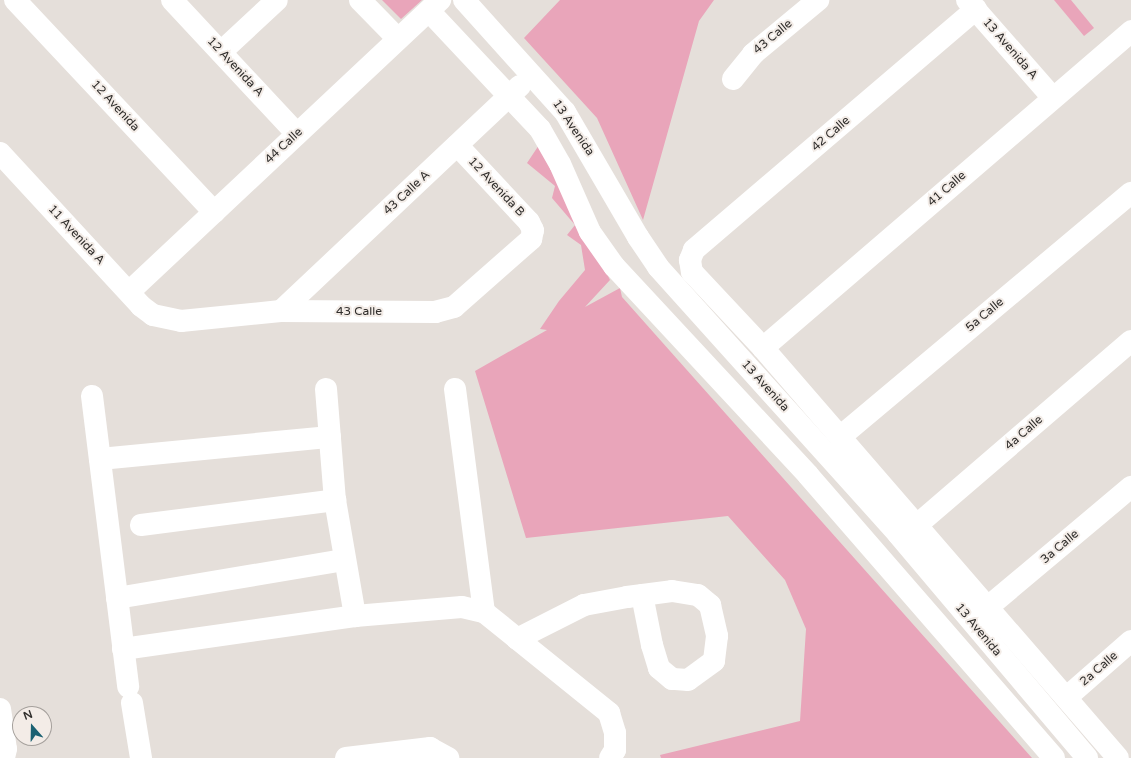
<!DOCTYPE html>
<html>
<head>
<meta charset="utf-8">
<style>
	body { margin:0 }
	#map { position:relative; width:1131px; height:758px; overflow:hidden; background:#e5dfda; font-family:"Varela Round",sans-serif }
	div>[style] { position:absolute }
	.green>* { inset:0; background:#e9a5ba }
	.minor>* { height:22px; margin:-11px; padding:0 11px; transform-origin:11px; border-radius:11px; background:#fff }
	span { translate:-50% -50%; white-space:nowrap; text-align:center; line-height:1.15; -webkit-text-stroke:4px #f3ece7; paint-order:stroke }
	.street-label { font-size:12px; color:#302e2c }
	.north { position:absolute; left:12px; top:706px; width:40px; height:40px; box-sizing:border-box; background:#f3ece7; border:1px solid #a5a09c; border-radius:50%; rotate:340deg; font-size:11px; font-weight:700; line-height:16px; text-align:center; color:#302e2c }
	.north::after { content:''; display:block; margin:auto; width:14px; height:18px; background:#1b6172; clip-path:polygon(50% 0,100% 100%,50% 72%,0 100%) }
</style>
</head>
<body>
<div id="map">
	<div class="green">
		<i style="clip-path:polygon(382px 0,422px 0,401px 19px)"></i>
		<i style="clip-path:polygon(560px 0,714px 0,699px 21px,643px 220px,597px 118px,524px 38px)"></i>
		<i style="clip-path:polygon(1054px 0,1071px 0,1094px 28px,1084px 36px)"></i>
		<i style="clip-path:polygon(541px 142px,610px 280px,585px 307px,620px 288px,622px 297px,1032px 758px,661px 758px,660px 755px,800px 721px,806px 629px,785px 580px,728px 516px,526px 538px,475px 371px,547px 330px,540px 329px,559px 301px,585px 270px,581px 245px,567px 235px,575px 225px,552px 198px,555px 186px,527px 163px)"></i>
	</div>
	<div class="minor">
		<i style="left:15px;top:0;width:291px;rotate:46.8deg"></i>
		<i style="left:172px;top:0;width:183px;rotate:47deg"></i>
		<i style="left:360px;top:0;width:54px;rotate:45.7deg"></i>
		<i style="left:464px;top:0;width:151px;rotate:48deg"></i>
		<i style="left:565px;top:112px;width:145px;rotate:59.7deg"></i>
		<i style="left:638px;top:237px;width:36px;rotate:56deg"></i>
		<i style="left:658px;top:267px;width:359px;rotate:48deg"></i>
		<i style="left:898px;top:534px;width:293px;rotate:49.8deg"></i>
		<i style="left:967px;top:0;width:130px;rotate:48.7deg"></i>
		<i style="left:976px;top:9px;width:371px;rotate:139.5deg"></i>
		<i style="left:694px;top:250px;width:11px;rotate:112deg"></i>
		<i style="left:690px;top:260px;width:12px;rotate:81deg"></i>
		<i style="left:692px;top:272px;width:104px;rotate:46.9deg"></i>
		<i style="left:763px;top:348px;width:542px;rotate:49.11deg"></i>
		<i style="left:429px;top:11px;width:162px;rotate:46.8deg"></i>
		<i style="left:540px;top:129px;width:40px;rotate:60.3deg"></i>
		<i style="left:560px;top:164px;width:74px;rotate:66.2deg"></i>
		<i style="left:590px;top:232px;width:42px;rotate:54.8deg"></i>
		<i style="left:614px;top:266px;width:285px;rotate:47.1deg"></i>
		<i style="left:808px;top:475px;width:375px;rotate:49deg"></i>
		<i style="left:221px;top:52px;width:76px;rotate:-42.9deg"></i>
		<i style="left:733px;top:79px;width:32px;rotate:-51deg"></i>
		<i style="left:753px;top:54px;width:85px;rotate:-39.7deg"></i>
		<i style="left:0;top:153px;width:208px;rotate:47.3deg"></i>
		<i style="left:141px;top:306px;width:15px;rotate:37deg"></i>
		<i style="left:153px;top:315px;width:29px;rotate:12deg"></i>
		<i style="left:181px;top:321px;width:100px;rotate:-5.7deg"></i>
		<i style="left:281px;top:311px;width:154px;rotate:0.4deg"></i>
		<i style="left:435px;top:312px;width:20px;rotate:-15deg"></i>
		<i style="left:454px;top:307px;width:103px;rotate:-41.4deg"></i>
		<i style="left:531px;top:239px;width:9px;rotate:-77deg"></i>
		<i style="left:533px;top:230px;width:9px;rotate:-117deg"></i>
		<i style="left:529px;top:222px;width:105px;rotate:-133.1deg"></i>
		<i style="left:129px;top:292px;width:427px;rotate:-43.2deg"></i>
		<i style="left:281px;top:311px;width:328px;rotate:-43.3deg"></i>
		<i style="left:763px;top:348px;width:486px;rotate:-40.7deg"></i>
		<i style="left:326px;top:389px;width:111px;rotate:85.4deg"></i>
		<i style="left:335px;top:500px;width:118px;rotate:80.2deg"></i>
		<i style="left:455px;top:389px;width:225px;rotate:82.6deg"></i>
		<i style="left:484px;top:612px;width:161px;rotate:38.9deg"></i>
		<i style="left:609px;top:713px;width:21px;rotate:73deg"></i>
		<i style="left:615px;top:733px;width:17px;rotate:90deg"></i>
		<i style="left:615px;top:750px;width:9px;rotate:122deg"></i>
		<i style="left:92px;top:396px;width:293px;rotate:82.9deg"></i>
		<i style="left:840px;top:437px;width:380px;rotate:-40deg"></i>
		<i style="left:100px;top:459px;width:231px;rotate:-5.5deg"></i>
		<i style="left:141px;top:525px;width:196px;rotate:-7.3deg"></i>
		<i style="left:917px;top:525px;width:282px;rotate:-40.7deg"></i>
		<i style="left:117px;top:598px;width:229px;rotate:-9.5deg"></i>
		<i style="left:988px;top:607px;width:187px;rotate:-40deg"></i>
		<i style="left:517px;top:639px;width:75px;rotate:-26.9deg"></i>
		<i style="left:584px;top:605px;width:44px;rotate:-10.5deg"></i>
		<i style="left:627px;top:597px;width:45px;rotate:-7.6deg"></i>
		<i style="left:672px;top:591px;width:26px;rotate:9deg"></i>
		<i style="left:698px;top:595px;width:16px;rotate:40deg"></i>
		<i style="left:710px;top:605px;width:32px;rotate:77deg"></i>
		<i style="left:717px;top:636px;width:25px;rotate:97deg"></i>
		<i style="left:714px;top:661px;width:32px;rotate:144deg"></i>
		<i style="left:688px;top:680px;width:16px;rotate:-176deg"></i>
		<i style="left:672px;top:679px;width:17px;rotate:-140deg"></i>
		<i style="left:659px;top:668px;width:24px;rotate:-107deg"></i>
		<i style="left:652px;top:645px;width:51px;rotate:-101.3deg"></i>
		<i style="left:123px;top:649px;width:234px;rotate:-8.1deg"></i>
		<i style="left:355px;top:616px;width:107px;rotate:-4.8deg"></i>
		<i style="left:462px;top:607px;width:23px;rotate:13deg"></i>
		<i style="left:1067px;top:697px;width:85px;rotate:-41.2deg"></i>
		<i style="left:132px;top:703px;width:56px;rotate:80.7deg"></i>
		<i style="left:0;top:709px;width:40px;rotate:81.5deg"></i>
		<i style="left:6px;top:749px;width:9px;rotate:103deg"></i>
		<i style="left:346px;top:758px;width:85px;rotate:-6.8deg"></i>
		<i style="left:430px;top:748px;width:21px;rotate:29deg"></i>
	</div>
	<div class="street-label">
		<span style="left:773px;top:37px;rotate:-40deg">43 Calle</span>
		<span style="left:1010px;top:49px;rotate:49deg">13 Avenida A</span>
		<span style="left:235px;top:67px;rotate:47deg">12 Avenida A</span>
		<span style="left:115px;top:106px;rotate:47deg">12 Avenida</span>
		<span style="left:573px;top:128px;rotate:56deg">13 Avenida</span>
		<span style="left:831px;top:134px;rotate:-41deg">42 Calle</span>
		<span style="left:284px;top:146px;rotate:-43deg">44 Calle</span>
		<span style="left:496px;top:187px;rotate:47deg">12 Avenida B</span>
		<span style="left:947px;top:189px;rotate:-41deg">41 Calle</span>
		<span style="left:407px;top:193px;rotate:-43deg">43 Calle A</span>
		<span style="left:76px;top:235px;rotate:47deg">11 Avenida A</span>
		<span style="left:359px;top:312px">43 Calle</span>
		<span style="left:985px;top:315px;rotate:-40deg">5a Calle</span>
		<span style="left:765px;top:386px;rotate:48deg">13 Avenida</span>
		<span style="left:1024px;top:433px;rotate:-41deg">4a Calle</span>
		<span style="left:1060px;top:547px;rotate:-40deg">3a Calle</span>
		<span style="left:978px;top:630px;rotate:50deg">13 Avenida</span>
		<span style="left:1099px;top:669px;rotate:-41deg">2a Calle</span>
	</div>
	<div class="north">N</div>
</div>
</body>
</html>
